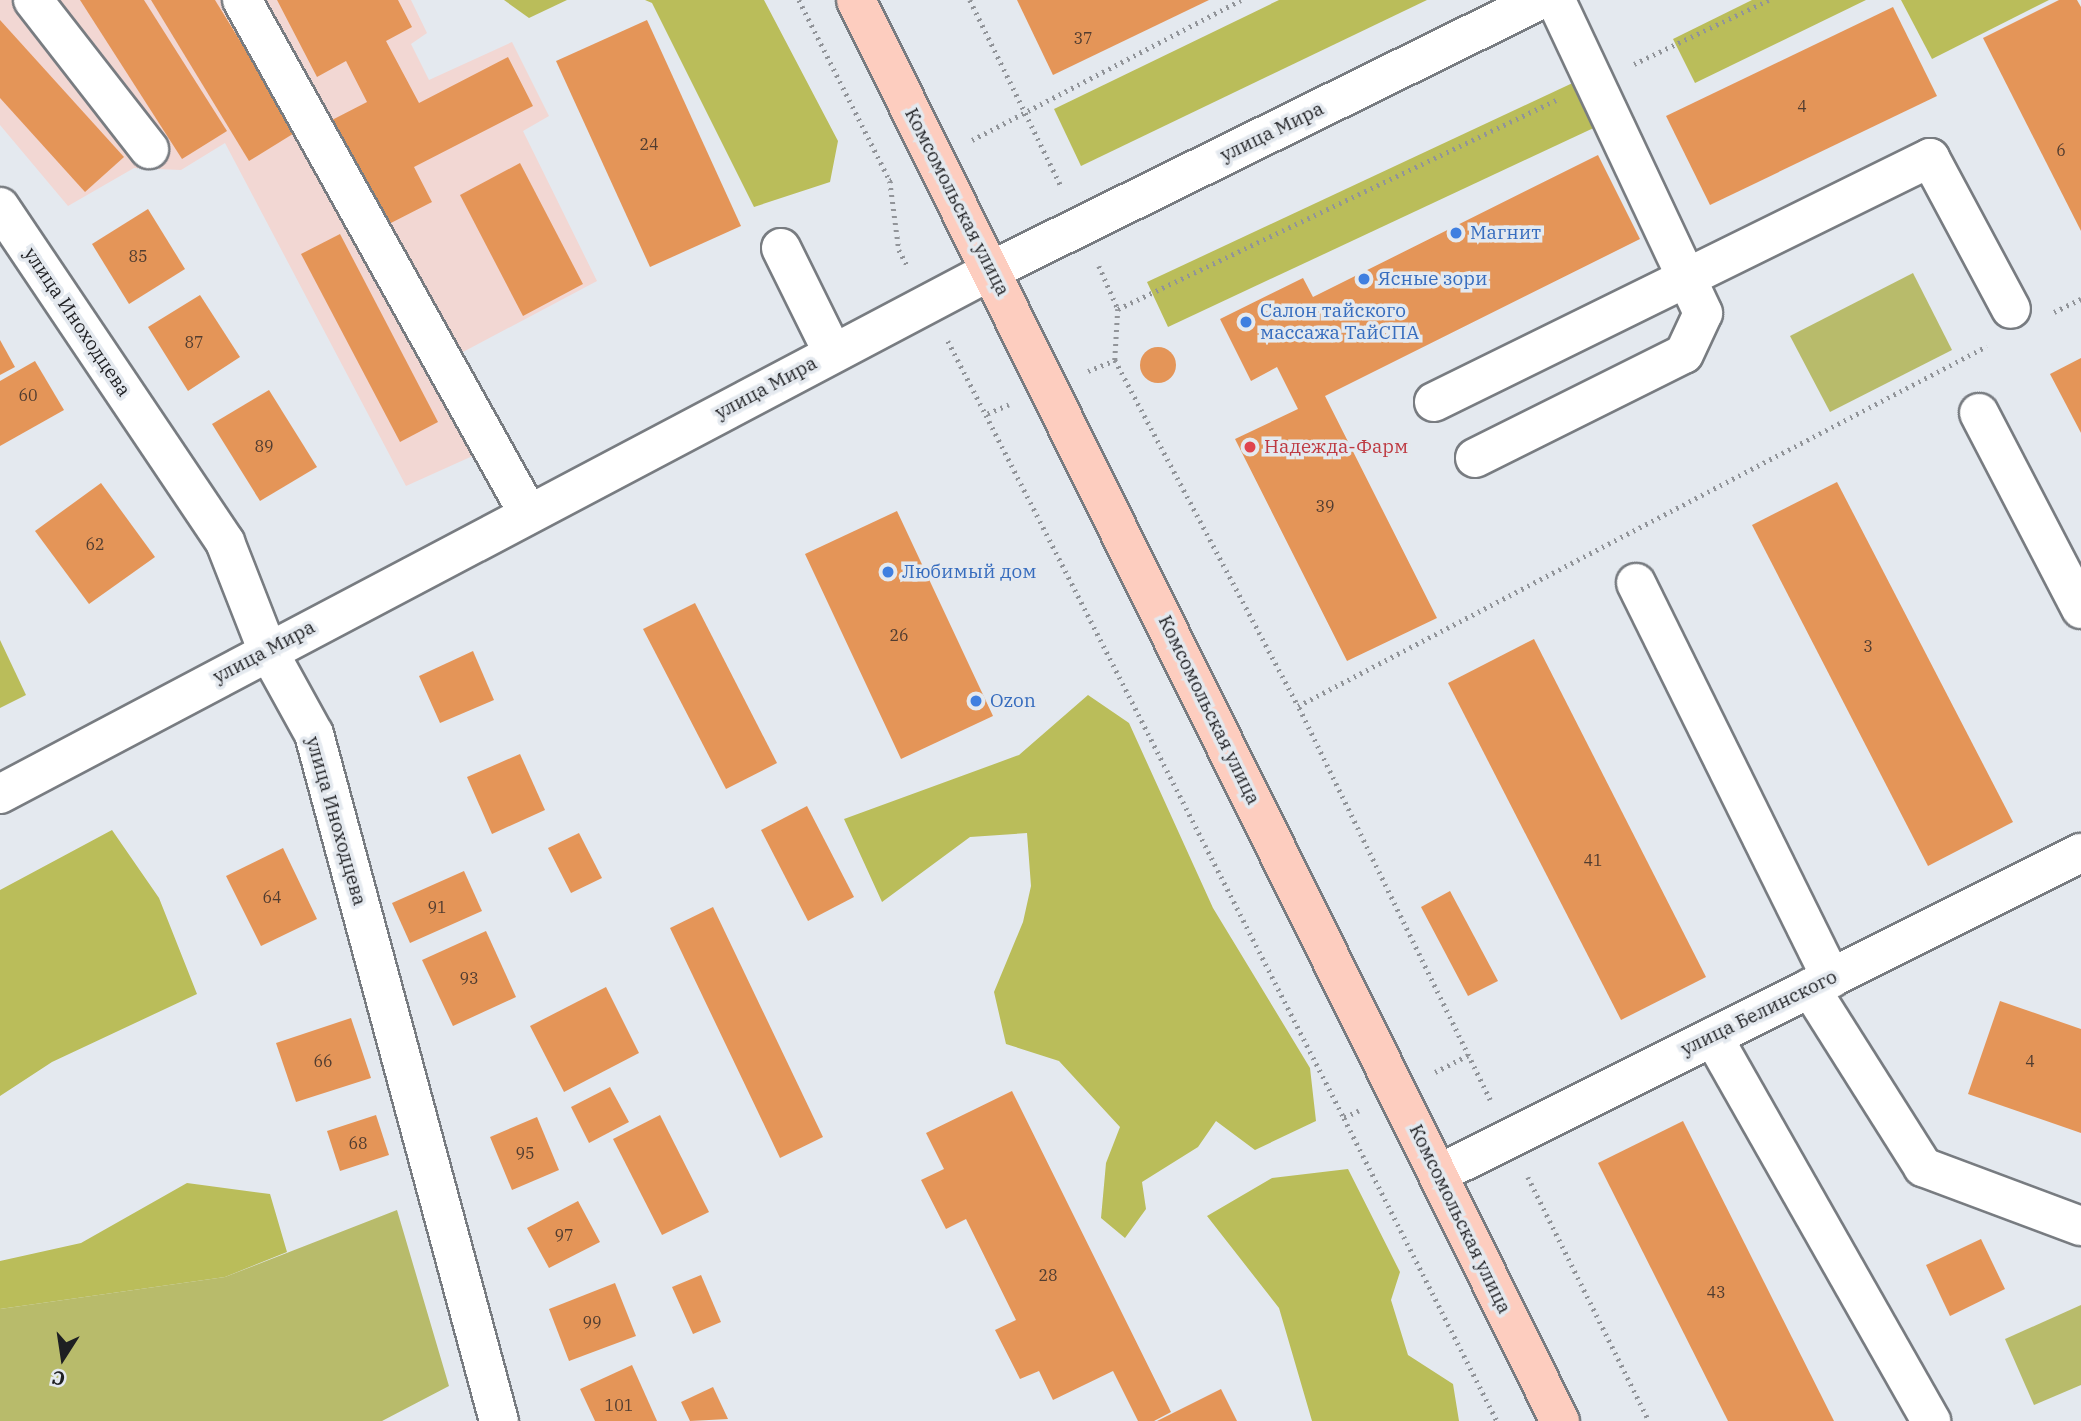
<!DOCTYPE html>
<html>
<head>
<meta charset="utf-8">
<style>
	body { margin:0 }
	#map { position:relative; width:2081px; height:1421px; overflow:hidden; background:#e4e9ef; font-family:"IBM Plex Serif",serif }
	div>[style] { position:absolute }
	.industrial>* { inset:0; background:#f2d7d3 }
	.green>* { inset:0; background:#b8bb6b }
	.forest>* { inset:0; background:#babd5a }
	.building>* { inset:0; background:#e49558 }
	.round { border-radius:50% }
	.path>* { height:4.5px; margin-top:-2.25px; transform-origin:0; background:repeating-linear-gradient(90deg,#919499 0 2px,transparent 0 7px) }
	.roads { filter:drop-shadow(2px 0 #787c81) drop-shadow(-2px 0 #787c81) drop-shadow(0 2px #787c81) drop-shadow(0 -2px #787c81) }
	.minor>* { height:38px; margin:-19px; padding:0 19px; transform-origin:19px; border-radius:19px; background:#fff }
	.major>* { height:38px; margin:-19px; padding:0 19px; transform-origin:19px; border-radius:19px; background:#fdcdbf }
	.dots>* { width:19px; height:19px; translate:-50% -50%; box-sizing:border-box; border:4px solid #e4e9ef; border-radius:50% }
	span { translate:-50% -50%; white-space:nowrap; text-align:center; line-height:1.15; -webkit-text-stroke:7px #e4e9ef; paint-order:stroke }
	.number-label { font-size:16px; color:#503c30 }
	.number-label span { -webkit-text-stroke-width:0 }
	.street-label { font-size:19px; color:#1e1f22 }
	.shop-label { font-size:19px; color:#366cbe }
	.left { translate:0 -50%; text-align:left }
	.health-label { font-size:19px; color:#be3a42 }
	.north { position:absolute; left:28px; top:1323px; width:70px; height:70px; -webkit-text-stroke:5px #e4e9ef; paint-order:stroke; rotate:192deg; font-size:19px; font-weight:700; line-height:28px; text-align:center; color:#1e1f22 }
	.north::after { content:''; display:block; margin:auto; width:24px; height:32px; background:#1e1f22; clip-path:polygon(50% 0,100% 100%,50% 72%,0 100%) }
</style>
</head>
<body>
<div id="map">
	<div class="industrial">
		<i style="clip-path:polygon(0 0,411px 0,427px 33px,411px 44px,429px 80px,512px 42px,549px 116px,523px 131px,597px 281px,431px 369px,477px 454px,406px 486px,225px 143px,181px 170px,134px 168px,68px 206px,0 125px)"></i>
	</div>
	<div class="green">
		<i style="clip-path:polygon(1913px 273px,1952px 350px,1830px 412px,1790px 336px)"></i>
		<i style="clip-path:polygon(397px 1210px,449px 1386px,382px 1421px,0 1421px,0 1309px,225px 1277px)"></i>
		<i style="clip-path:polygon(2081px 1305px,2081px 1385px,2034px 1405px,2005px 1339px)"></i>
	</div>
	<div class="forest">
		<i style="clip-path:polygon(504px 0,567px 0,529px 18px)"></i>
		<i style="clip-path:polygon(645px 0,764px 0,838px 141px,830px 182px,754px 207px,652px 3px)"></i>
		<i style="clip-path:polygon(1279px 0,1427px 0,1081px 166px,1054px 109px)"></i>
		<i style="clip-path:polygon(1752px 0,1866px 0,1695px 83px,1673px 39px)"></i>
		<i style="clip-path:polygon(1901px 0,2049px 0,1932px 59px)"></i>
		<i style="clip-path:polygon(1579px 80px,1600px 125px,1168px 327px,1147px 282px)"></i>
		<i style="clip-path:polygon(0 640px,26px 695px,0 708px)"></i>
		<i style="clip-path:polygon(1088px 695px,1129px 723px,1213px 908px,1310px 1068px,1316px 1121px,1255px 1150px,1216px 1121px,1198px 1147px,1142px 1182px,1146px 1209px,1125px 1238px,1101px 1218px,1106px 1163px,1120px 1127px,1059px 1061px,1006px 1044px,994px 992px,1023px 922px,1031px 886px,1027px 833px,970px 837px,882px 902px,844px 819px,1019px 755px)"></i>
		<i style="clip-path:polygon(112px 830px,159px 898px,197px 994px,52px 1062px,0 1096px,0 890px)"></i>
		<i style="clip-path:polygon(1348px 1169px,1400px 1272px,1391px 1300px,1408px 1355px,1453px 1384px,1459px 1421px,1312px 1421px,1279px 1308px,1207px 1216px,1272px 1178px)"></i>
		<i style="clip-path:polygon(187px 1183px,270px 1194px,287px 1252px,225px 1277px,0 1309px,0 1261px,81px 1243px)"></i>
	</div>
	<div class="building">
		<i style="clip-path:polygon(80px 0,144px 0,227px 131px,182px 159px)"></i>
		<i style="clip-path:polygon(151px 0,215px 0,296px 132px,249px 161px)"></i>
		<i style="clip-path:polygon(277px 0,398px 0,412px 27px,386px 41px,419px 103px,508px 57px,533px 106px,414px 167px,432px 202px,387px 225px,332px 120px,367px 102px,346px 61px,317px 77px)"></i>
		<i style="clip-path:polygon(1017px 0,1209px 0,1053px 75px)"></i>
		<i style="clip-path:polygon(2059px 0,2077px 0,2081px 7px,2081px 231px,1983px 38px)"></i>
		<i style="clip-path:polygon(1893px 7px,1937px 96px,1710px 205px,1666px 116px)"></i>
		<i style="clip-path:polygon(0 20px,124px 157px,85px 192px,0 98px)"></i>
		<i style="clip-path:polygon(647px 20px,741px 226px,650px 267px,556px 61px)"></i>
		<i style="clip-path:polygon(1598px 155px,1640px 239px,1325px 396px,1437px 618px,1347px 661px,1235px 439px,1298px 409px,1277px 367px,1251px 381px,1220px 319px,1303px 278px,1313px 297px)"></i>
		<i style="clip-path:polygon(520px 163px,583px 284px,523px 316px,460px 195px)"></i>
		<i style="clip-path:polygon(148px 209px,185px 269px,129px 304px,92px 244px)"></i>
		<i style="clip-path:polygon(340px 234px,438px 422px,400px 442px,301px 254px)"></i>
		<i style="clip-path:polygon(200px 295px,240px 357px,188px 391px,148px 327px)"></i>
		<i style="clip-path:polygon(0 340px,15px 367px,0 375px)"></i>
		<i class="round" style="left:1140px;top:347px;width:36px;height:36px"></i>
		<i style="clip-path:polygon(2081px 358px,2081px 433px,2050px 374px)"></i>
		<i style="clip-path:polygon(35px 361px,64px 410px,0 446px,0 381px)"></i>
		<i style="clip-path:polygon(269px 390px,317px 467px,260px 501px,212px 424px)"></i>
		<i style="clip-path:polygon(1837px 482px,2013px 822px,1928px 866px,1752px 525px)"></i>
		<i style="clip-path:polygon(101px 483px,155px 557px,89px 604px,35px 531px)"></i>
		<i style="clip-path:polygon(897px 511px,993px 716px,901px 759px,805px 554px)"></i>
		<i style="clip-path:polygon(695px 603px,777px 763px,726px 789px,643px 629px)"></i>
		<i style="clip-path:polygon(1534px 639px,1706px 977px,1621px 1020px,1448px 683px)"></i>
		<i style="clip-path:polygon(473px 651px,494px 700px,440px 723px,419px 676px)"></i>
		<i style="clip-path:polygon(520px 754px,545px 810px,492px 834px,467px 777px)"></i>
		<i style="clip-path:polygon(807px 806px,854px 897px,808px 921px,761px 830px)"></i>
		<i style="clip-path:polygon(579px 833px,602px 878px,571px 893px,548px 848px)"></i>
		<i style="clip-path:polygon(283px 848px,317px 919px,261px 946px,226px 876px)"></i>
		<i style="clip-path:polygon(464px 871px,482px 911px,410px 943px,392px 903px)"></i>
		<i style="clip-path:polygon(1450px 891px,1498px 981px,1468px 996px,1421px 907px)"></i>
		<i style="clip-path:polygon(713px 907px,823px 1137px,780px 1158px,670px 928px)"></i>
		<i style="clip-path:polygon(486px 931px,516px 997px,453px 1026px,422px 960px)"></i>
		<i style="clip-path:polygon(606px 987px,639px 1053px,564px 1092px,530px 1026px)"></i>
		<i style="clip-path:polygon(2000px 1001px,2081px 1029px,2081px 1133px,1968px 1094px)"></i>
		<i style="clip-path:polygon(351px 1018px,371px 1078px,296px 1102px,276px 1043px)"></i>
		<i style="clip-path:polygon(610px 1087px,629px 1122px,589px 1143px,571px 1107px)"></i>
		<i style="clip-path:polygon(1012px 1091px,1171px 1412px,1154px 1421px,1138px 1421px,1113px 1371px,1053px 1400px,1039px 1371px,1020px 1379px,995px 1330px,1016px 1320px,966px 1219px,946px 1229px,921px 1180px,944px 1169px,926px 1133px)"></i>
		<i style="clip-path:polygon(376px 1115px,389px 1155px,340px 1171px,327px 1131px)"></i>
		<i style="clip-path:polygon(660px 1115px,709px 1212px,662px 1235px,613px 1139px)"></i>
		<i style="clip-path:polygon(537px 1117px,559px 1170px,512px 1190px,490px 1137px)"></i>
		<i style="clip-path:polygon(1683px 1121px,1834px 1421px,1728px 1421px,1598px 1163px)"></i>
		<i style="clip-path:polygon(578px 1201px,600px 1242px,549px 1268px,527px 1228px)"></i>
		<i style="clip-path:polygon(1981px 1239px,2005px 1289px,1950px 1316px,1926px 1265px)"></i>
		<i style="clip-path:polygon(701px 1275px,721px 1322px,693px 1334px,672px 1287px)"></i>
		<i style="clip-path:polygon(615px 1283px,636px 1336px,569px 1361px,549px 1309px)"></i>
		<i style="clip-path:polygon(632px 1365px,657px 1421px,595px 1421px,580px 1389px)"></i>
		<i style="clip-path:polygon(713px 1387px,728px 1419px,690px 1421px,681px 1402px)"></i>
		<i style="clip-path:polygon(1221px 1389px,1237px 1421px,1157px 1421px)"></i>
	</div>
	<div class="path">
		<i style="left:799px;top:0;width:203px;rotate:63.3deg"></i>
		<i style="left:890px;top:181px;width:6px;rotate:-31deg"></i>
		<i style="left:970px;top:0;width:209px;rotate:63.9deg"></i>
		<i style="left:1634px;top:64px;width:149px;rotate:-25.4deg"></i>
		<i style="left:972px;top:140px;width:303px;rotate:-27.5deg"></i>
		<i style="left:890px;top:181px;width:70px;rotate:82.6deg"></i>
		<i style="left:899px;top:250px;width:17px;rotate:62deg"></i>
		<i style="left:1099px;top:266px;width:47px;rotate:66.2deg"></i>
		<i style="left:1118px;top:309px;width:51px;rotate:93.4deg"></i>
		<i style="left:1115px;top:360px;width:391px;rotate:62.1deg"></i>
		<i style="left:1118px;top:309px;width:486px;rotate:-25.5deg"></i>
		<i style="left:2054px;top:312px;width:30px;rotate:-26deg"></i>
		<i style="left:948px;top:341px;width:83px;rotate:62.8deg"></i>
		<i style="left:1088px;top:371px;width:29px;rotate:-22deg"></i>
		<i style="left:1009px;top:405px;width:25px;rotate:157deg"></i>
		<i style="left:986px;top:415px;width:789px;rotate:63.01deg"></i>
		<i style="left:1435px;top:1072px;width:37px;rotate:-27deg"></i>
		<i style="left:1490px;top:1100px;width:438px;rotate:-116deg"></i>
		<i style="left:1298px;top:706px;width:777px;rotate:-27.59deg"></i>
		<i style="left:1359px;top:1111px;width:17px;rotate:155deg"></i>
		<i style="left:1344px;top:1118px;width:339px;rotate:63.2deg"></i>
		<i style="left:1528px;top:1177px;width:272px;rotate:63.6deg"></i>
	</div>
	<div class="roads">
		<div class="minor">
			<i style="left:33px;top:0;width:189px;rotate:52.1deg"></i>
			<i style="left:242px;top:0;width:587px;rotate:60.86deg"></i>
			<i style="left:0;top:207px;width:404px;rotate:56.1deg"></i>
			<i style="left:225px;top:542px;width:115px;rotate:68.6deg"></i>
			<i style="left:267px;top:649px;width:97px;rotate:61.1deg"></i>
			<i style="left:314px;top:734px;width:711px;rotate:74.93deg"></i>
			<i style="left:781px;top:248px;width:117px;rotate:63.7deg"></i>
			<i style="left:1434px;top:402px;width:553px;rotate:-26.19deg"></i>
			<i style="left:1930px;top:158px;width:171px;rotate:61.8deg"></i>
			<i style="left:1979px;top:413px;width:221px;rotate:62.5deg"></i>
			<i style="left:1475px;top:458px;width:233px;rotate:-26.5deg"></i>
			<i style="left:1684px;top:354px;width:45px;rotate:-65.1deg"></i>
			<i style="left:1703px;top:313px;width:346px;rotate:-115.2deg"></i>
			<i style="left:1636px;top:583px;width:441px;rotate:63.7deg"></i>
			<i style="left:0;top:794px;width:1122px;rotate:-27.84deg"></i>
			<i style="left:992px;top:270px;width:611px;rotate:-26.23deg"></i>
			<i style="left:1810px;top:988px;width:212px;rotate:57.7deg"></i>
			<i style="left:1923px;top:1167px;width:169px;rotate:20.5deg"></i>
			<i style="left:1713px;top:1037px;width:442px;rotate:60.4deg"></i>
			<i style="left:1438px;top:1174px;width:719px;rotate:-26.53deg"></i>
		</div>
		<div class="major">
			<i style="left:856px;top:0;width:1586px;rotate:63.65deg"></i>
		</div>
	</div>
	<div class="dots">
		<i style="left:1456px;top:233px;background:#3f7fe0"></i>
		<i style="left:1364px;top:279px;background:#3f7fe0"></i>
		<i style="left:1246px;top:322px;background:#3f7fe0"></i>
		<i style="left:1250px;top:447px;background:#e0444e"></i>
		<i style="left:888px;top:572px;background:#3f7fe0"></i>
		<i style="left:976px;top:701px;background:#3f7fe0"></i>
	</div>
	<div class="number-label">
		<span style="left:1083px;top:38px">37</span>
		<span style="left:1802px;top:106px">4</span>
		<span style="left:649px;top:144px">24</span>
		<span style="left:2061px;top:150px">6</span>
		<span style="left:138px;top:256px">85</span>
		<span style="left:194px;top:342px">87</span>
		<span style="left:28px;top:395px">60</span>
		<span style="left:264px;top:446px">89</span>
		<span style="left:1325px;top:506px">39</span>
		<span style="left:95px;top:544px">62</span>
		<span style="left:899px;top:635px">26</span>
		<span style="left:1868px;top:646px">3</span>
		<span style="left:1593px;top:860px">41</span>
		<span style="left:272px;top:897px">64</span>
		<span style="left:437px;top:907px">91</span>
		<span style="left:469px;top:978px">93</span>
		<span style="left:323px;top:1061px">66</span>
		<span style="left:2030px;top:1061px">4</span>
		<span style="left:358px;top:1143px">68</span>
		<span style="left:525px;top:1153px">95</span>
		<span style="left:564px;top:1235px">97</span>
		<span style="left:1048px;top:1275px">28</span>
		<span style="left:1716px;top:1292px">43</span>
		<span style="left:592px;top:1322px">99</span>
		<span style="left:619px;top:1405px">101</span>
	</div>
	<div class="street-label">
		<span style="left:1272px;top:132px;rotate:-26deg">улица Мира</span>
		<span style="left:957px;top:202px;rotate:63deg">Комсомольская улица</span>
		<span style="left:77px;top:322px;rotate:56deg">улица Иноходцева</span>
		<span style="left:766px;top:388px;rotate:-28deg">улица Мира</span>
		<span style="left:264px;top:652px;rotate:-28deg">улица Мира</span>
		<span style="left:1209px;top:710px;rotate:64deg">Комсомольская улица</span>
		<span style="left:336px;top:821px;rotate:74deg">улица Иноходцева</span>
		<span style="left:1759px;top:1013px;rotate:-26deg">улица Белинского</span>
		<span style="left:1460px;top:1219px;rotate:64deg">Комсомольская улица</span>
	</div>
	<div class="shop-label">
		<span class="left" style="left:1470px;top:233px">Магнит</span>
		<span class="left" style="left:1378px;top:279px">Ясные зори</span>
		<span class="left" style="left:1260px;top:322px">Салон тайского<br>массажа ТайСПА</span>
		<span class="left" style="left:902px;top:572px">Любимый дом</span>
		<span class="left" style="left:990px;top:701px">Ozon</span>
	</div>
	<div class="health-label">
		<span class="left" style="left:1264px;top:447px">Надежда-Фарм</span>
	</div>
	<div class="north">С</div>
</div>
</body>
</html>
